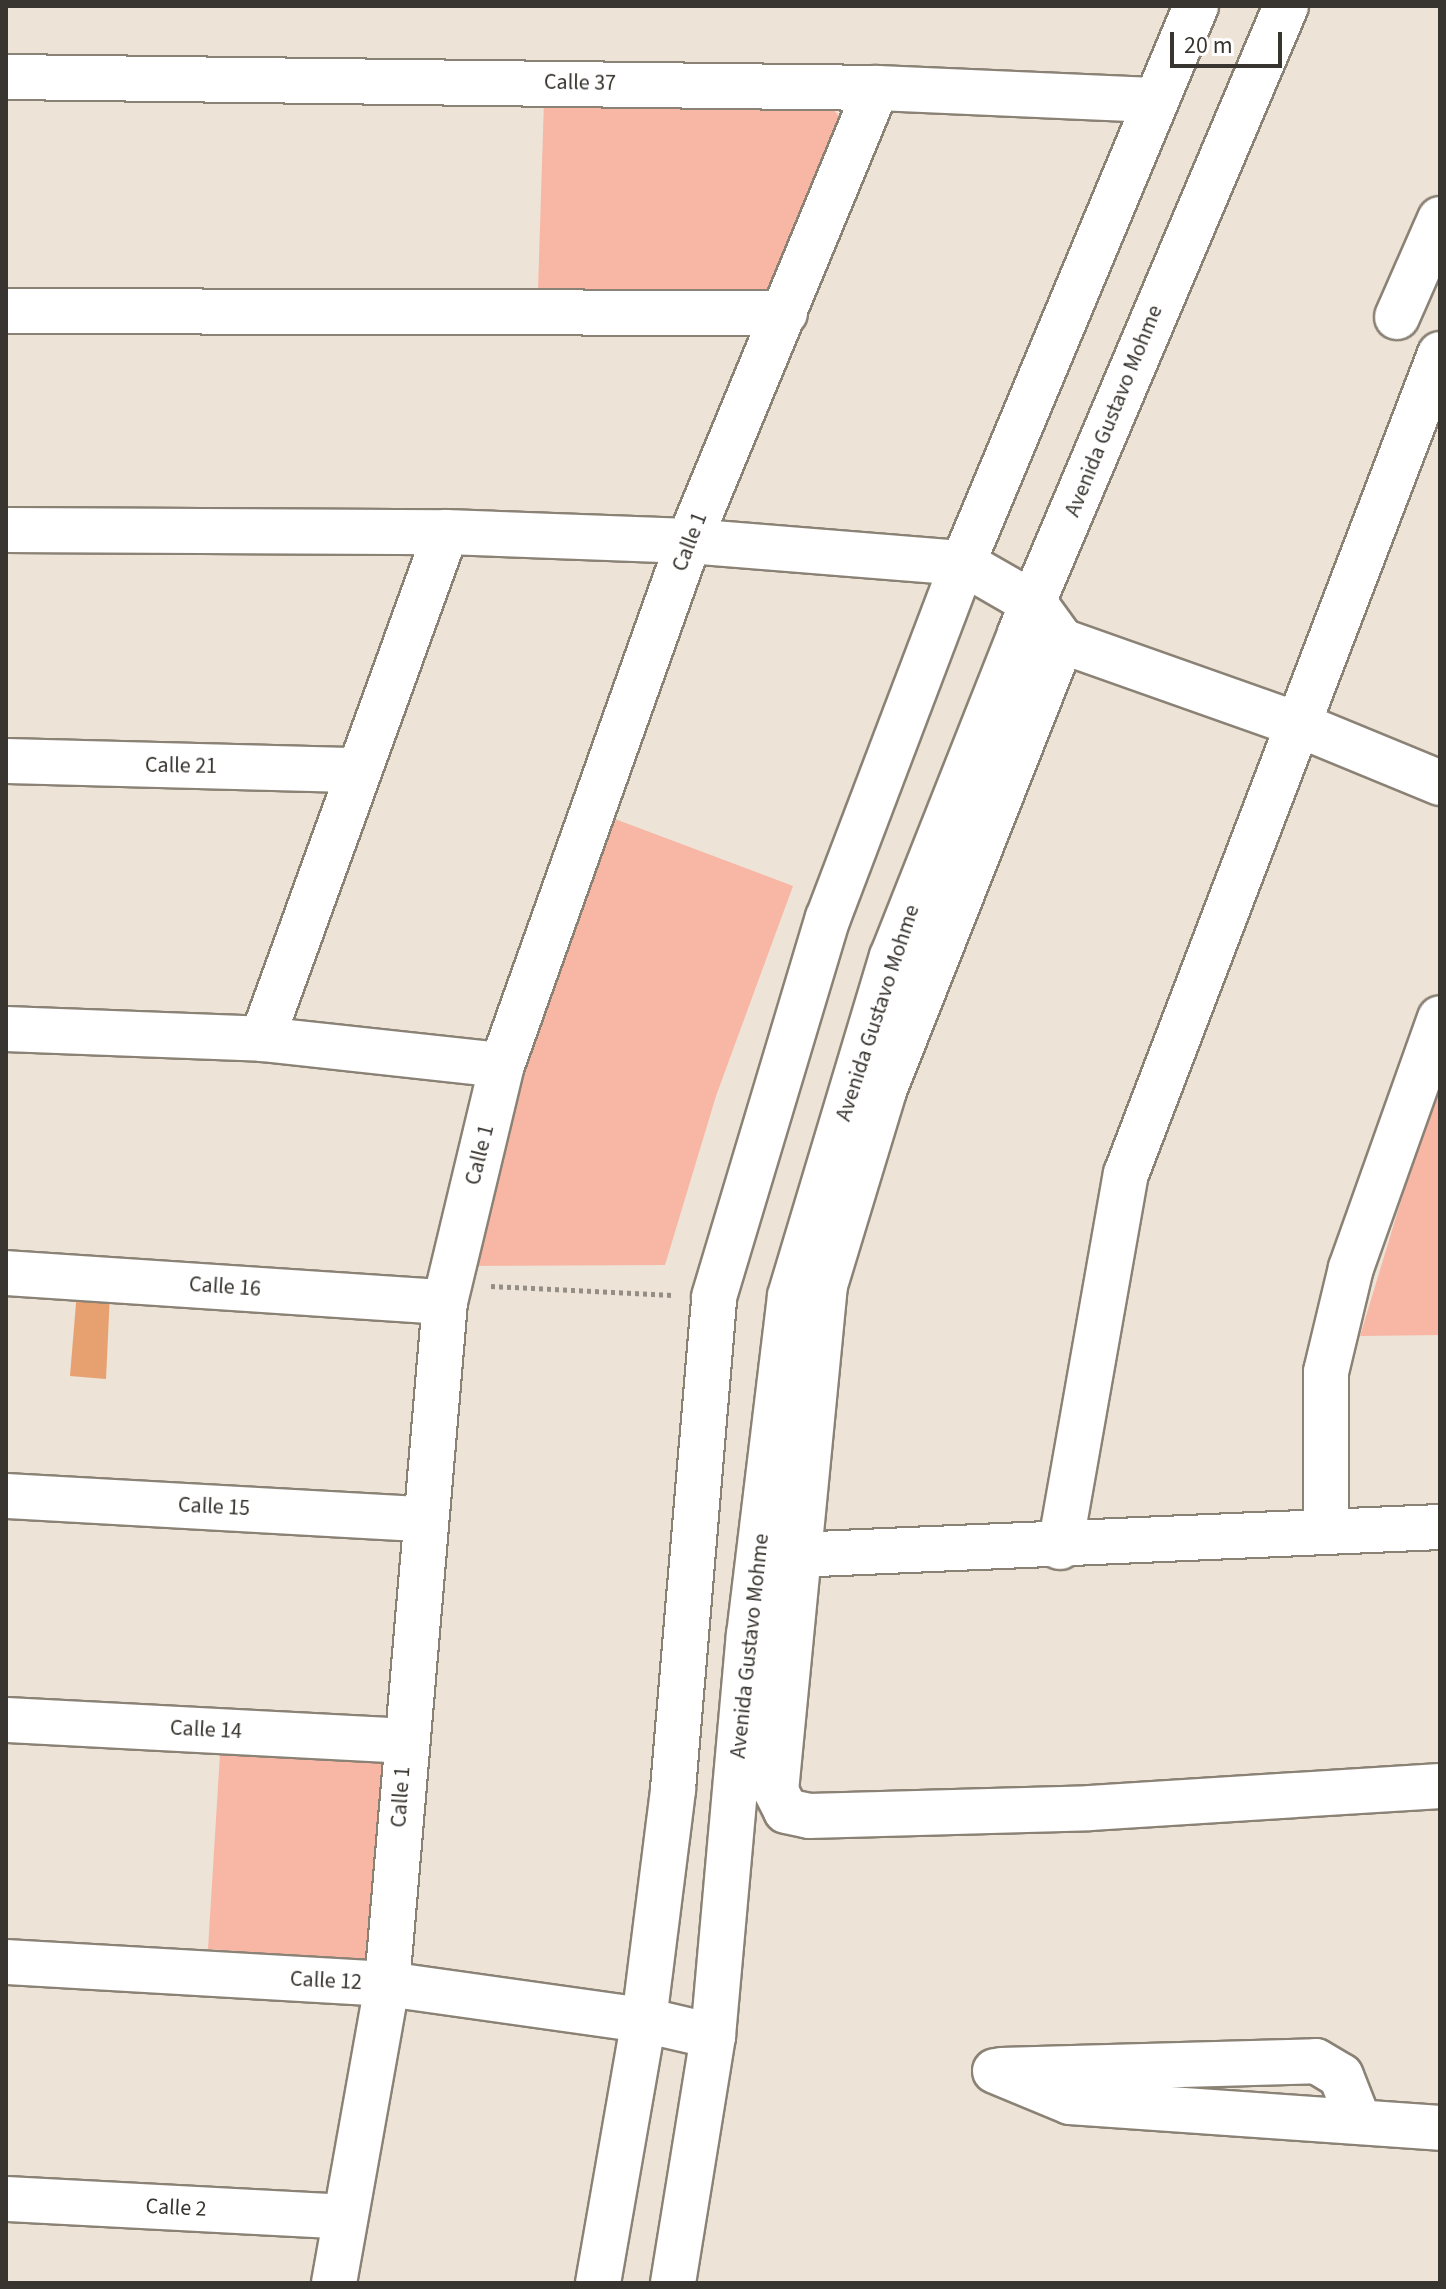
<!DOCTYPE html>
<html>
<head>
<meta charset="utf-8">
<style>
	body { margin:0 }
	#map { position:relative; width:1446px; height:2289px; overflow:hidden; background:#ede3d6; font-family:"Source Sans 3",sans-serif }
	div>[style] { position:absolute }
	.green>* { inset:0; background:#f8b6a5 }
	.building>* { inset:0; background:#e7a06f }
	.path>* { height:5px; margin-top:-2.5px; transform-origin:0; background:repeating-linear-gradient(90deg,#958e85 0 4px,transparent 0 8px) }
	.roads { filter:drop-shadow(2px 0 #8b8276) drop-shadow(-2px 0 #8b8276) drop-shadow(0 2px #8b8276) drop-shadow(0 -2px #8b8276) }
	.minor>* { height:44px; margin:-22px; padding:0 22px; transform-origin:22px; border-radius:22px; background:#fff }
	span { translate:-50% -50%; white-space:nowrap; text-align:center; line-height:1.15; -webkit-text-stroke:6px #fff; paint-order:stroke }
	.street-label { font-size:22px; color:#38342f }
	.frame { position:absolute; inset:0; border:8px solid #38342f; pointer-events:none }
	.scale { position:absolute; left:1170px; top:32px; width:112px; height:36px; box-sizing:border-box; border:4px solid #38342f; border-top:0; padding-left:10px; font-size:24px; line-height:28px; white-space:nowrap; color:#38342f; -webkit-text-stroke:6px #fff; paint-order:stroke }
</style>
</head>
<body>
<div id="map">
	<div class="green">
		<i style="clip-path:polygon(824px 100px,841px 118px,774px 295px,538px 291px,544px 101px)"></i>
		<i style="clip-path:polygon(615px 819px,793px 886px,716px 1096px,665px 1265px,460px 1266px,523px 1067px)"></i>
		<i style="clip-path:polygon(1440px 1077px,1440px 1335px,1360px 1336px,1420px 1138px)"></i>
		<i style="clip-path:polygon(220px 1754px,384px 1762px,371px 1961px,208px 1949px)"></i>
	</div>
	<div class="building">
		<i style="clip-path:polygon(77px 1291px,110px 1293px,106px 1379px,70px 1376px)"></i>
	</div>
	<div class="path">
		<i style="left:491px;top:1286px;width:182px;rotate:2.8deg"></i>
	</div>
	<div class="roads">
		<div class="minor">
			<i style="left:6px;top:77px;width:871px;rotate:0.72deg"></i>
			<i style="left:877px;top:88px;width:277px;rotate:2.5deg"></i>
			<i style="left:6px;top:311px;width:779px;rotate:0.15deg"></i>
			<i style="left:1397px;top:317px;width:107px;rotate:-66.3deg"></i>
			<i style="left:6px;top:530px;width:440px;rotate:0.3deg"></i>
			<i style="left:446px;top:532px;width:243px;rotate:2.1deg"></i>
			<i style="left:689px;top:541px;width:275px;rotate:4.6deg"></i>
			<i style="left:963px;top:563px;width:84px;rotate:29.9deg"></i>
			<i style="left:1036px;top:605px;width:44px;rotate:54.2deg"></i>
			<i style="left:1062px;top:641px;width:249px;rotate:19.5deg"></i>
			<i style="left:1297px;top:724px;width:155px;rotate:22.4deg"></i>
			<i style="left:1062px;top:641px;width:484px;rotate:111.6deg"></i>
			<i style="left:884px;top:1091px;width:203px;rotate:106.9deg"></i>
			<i style="left:825px;top:1285px;width:508px;rotate:95.53deg"></i>
			<i style="left:776px;top:1791px;width:22px;rotate:63deg"></i>
			<i style="left:786px;top:1811px;width:24px;rotate:12deg"></i>
			<i style="left:809px;top:1816px;width:281px;rotate:-1.6deg"></i>
			<i style="left:1090px;top:1808px;width:351px;rotate:-3.6deg"></i>
			<i style="left:6px;top:761px;width:350px;rotate:1.5deg"></i>
			<i style="left:6px;top:1029px;width:256px;rotate:2.2deg"></i>
			<i style="left:262px;top:1039px;width:241px;rotate:6.2deg"></i>
			<i style="left:262px;top:1039px;width:539px;rotate:-70.05deg"></i>
			<i style="left:6px;top:1273px;width:440px;rotate:3.8deg"></i>
			<i style="left:6px;top:1496px;width:418px;rotate:3.2deg"></i>
			<i style="left:1326px;top:1532px;width:160px;rotate:-90deg"></i>
			<i style="left:1326px;top:1372px;width:107px;rotate:-76.5deg"></i>
			<i style="left:1351px;top:1268px;width:265px;rotate:-70.4deg"></i>
			<i style="left:1060px;top:1547px;width:379px;rotate:-80deg"></i>
			<i style="left:1126px;top:1174px;width:878px;rotate:-69.05deg"></i>
			<i style="left:794px;top:1555px;width:647px;rotate:-2.48deg"></i>
			<i style="left:6px;top:1720px;width:400px;rotate:3deg"></i>
			<i style="left:6px;top:1962px;width:382px;rotate:3.3deg"></i>
			<i style="left:387px;top:1984px;width:260px;rotate:8deg"></i>
			<i style="left:644px;top:2020px;width:71px;rotate:13.1deg"></i>
			<i style="left:1001px;top:2070px;width:315px;rotate:-1.6deg"></i>
			<i style="left:1316px;top:2061px;width:29px;rotate:31deg"></i>
			<i style="left:1341px;top:2076px;width:49px;rotate:68.6deg"></i>
			<i style="left:995px;top:2071px;width:81px;rotate:22.5deg"></i>
			<i style="left:1070px;top:2102px;width:371px;rotate:4deg"></i>
			<i style="left:6px;top:2199px;width:339px;rotate:3deg"></i>
			<i style="left:334px;top:2283px;width:304px;rotate:-79.9deg"></i>
			<i style="left:387px;top:1984px;width:684px;rotate:-85.14deg"></i>
			<i style="left:445px;top:1302px;width:244px;rotate:-76.5deg"></i>
			<i style="left:502px;top:1065px;width:556px;rotate:-70.36deg"></i>
			<i style="left:689px;top:541px;width:490px;rotate:-67.5deg"></i>
			<i style="left:598px;top:2283px;width:267px;rotate:-80.1deg"></i>
			<i style="left:644px;top:2020px;width:233px;rotate:-82.8deg"></i>
			<i style="left:673px;top:1789px;width:494px;rotate:-85.2deg"></i>
			<i style="left:714px;top:1297px;width:396px;rotate:-73.3deg"></i>
			<i style="left:828px;top:918px;width:380px;rotate:-69.2deg"></i>
			<i style="left:963px;top:563px;width:604px;rotate:-67.3deg"></i>
			<i style="left:673px;top:2283px;width:250px;rotate:-80.8deg"></i>
			<i style="left:713px;top:2036px;width:403px;rotate:-84.9deg"></i>
			<i style="left:749px;top:1635px;width:341px;rotate:-83.1deg"></i>
			<i style="left:790px;top:1296px;width:354px;rotate:-73.3deg"></i>
			<i style="left:892px;top:957px;width:348px;rotate:-68.4deg"></i>
			<i style="left:1020px;top:633px;width:681px;rotate:-67.01deg"></i>
		</div>
	</div>
	<div class="street-label">
		<span style="left:580px;top:83px;rotate:1deg">Calle 37</span>
		<span style="left:1114px;top:411px;rotate:-68deg">Avenida Gustavo Mohme</span>
		<span style="left:690px;top:542px;rotate:-69deg">Calle 1</span>
		<span style="left:181px;top:766px;rotate:1deg">Calle 21</span>
		<span style="left:878px;top:1013px;rotate:-72deg">Avenida Gustavo Mohme</span>
		<span style="left:480px;top:1155px;rotate:-76deg">Calle 1</span>
		<span style="left:225px;top:1287px;rotate:4deg">Calle 16</span>
		<span style="left:214px;top:1507px;rotate:3deg">Calle 15</span>
		<span style="left:750px;top:1646px;rotate:-84deg">Avenida Gustavo Mohme</span>
		<span style="left:206px;top:1730px;rotate:3deg">Calle 14</span>
		<span style="left:401px;top:1797px;rotate:-86deg">Calle 1</span>
		<span style="left:326px;top:1981px;rotate:3deg">Calle 12</span>
		<span style="left:176px;top:2208px;rotate:3deg">Calle 2</span>
	</div>
	<div class="frame"></div>
	<div class="scale">20 m</div>
</div>
</body>
</html>
